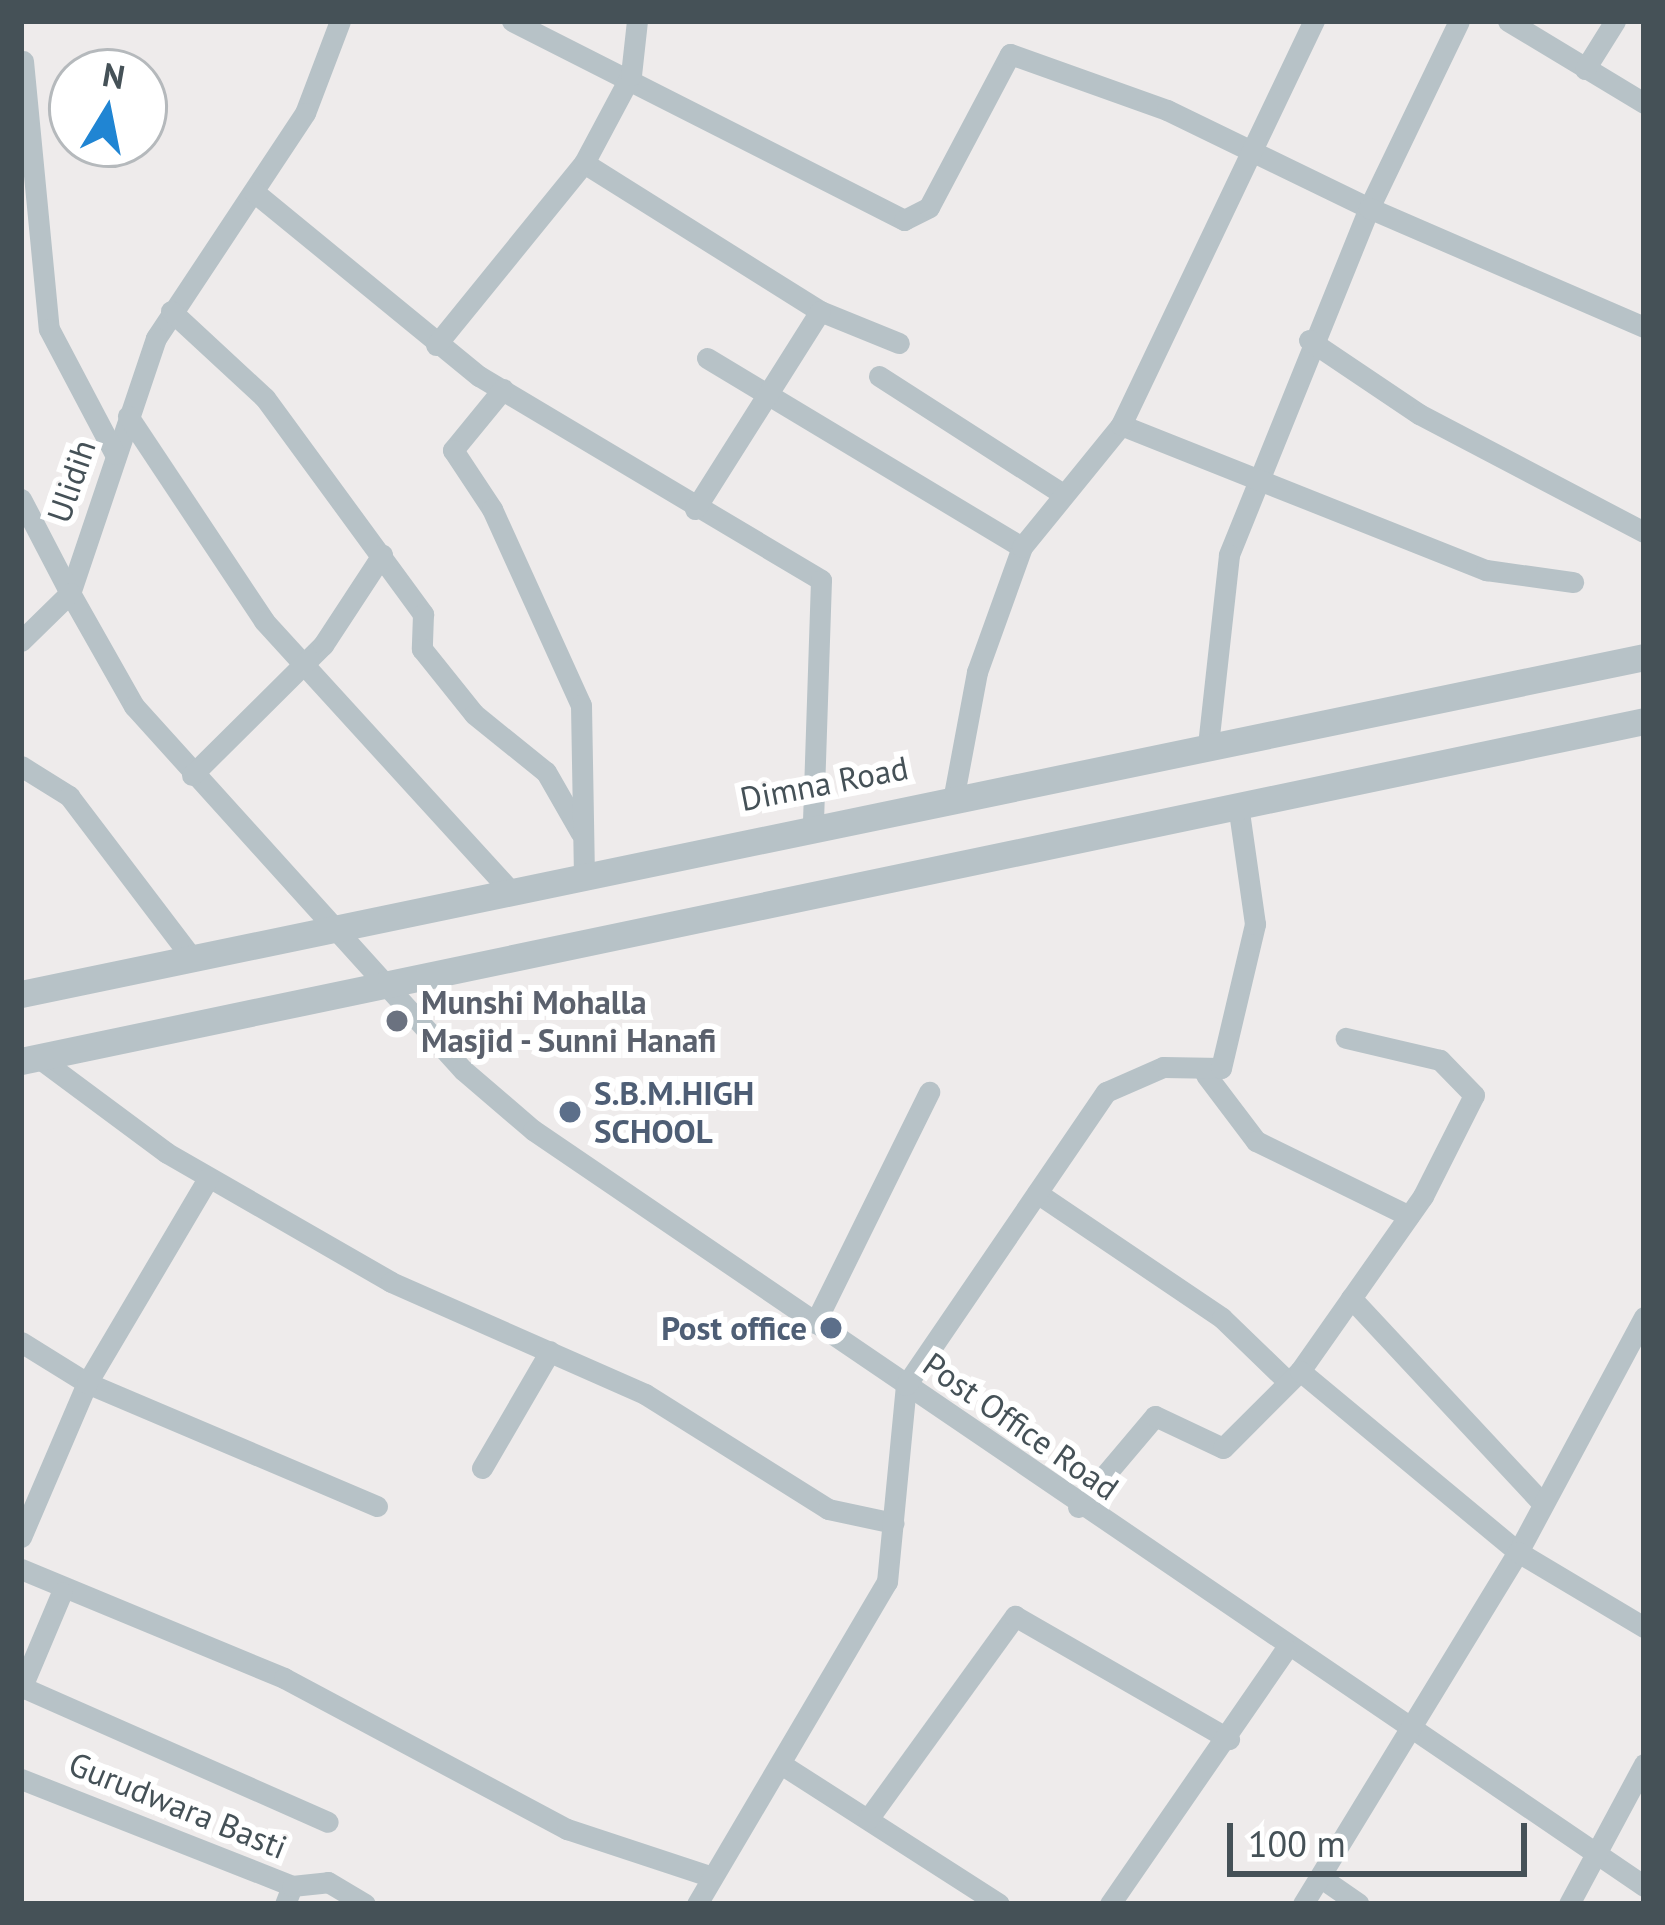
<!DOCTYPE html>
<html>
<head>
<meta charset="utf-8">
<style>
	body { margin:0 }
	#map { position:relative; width:1665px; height:1925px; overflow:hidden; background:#eeebeb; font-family:"PT Sans",sans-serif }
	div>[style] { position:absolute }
	.minor>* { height:21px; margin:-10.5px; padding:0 10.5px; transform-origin:10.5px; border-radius:10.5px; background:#b7c2c7 }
	.tertiary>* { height:27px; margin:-13.5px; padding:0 13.5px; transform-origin:13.5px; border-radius:13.5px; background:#b7c2c7 }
	.dots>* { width:33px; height:33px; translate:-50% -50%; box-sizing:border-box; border:6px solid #fff; border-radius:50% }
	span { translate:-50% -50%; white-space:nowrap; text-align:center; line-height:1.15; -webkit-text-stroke:12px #fff; paint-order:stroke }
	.street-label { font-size:33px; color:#455157 }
	.worship-label { font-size:33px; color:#5b616d; font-weight:700 }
	.left { translate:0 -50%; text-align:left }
	.service-label { font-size:33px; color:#4e5e75; font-weight:700 }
	.right { translate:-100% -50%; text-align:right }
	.frame { position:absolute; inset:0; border:24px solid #455157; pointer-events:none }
	.north { position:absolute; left:48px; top:48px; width:120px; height:120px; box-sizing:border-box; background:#fff; border:3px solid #b5b9bc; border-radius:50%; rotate:10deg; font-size:33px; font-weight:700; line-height:48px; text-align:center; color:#455157 }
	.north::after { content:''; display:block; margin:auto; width:42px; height:54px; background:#2085d3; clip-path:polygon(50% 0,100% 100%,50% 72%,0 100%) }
	.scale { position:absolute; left:1227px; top:1823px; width:300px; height:54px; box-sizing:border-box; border:6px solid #455157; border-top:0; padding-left:15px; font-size:36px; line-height:42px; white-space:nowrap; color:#455157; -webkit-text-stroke:9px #fff; paint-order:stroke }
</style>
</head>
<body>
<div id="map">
	<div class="minor">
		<i style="left:340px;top:21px;width:98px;rotate:110.8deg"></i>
		<i style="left:305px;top:113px;width:270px;rotate:123.5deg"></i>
		<i style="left:156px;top:338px;width:269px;rotate:108.6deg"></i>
		<i style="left:70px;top:593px;width:130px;rotate:60.5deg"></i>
		<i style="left:134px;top:706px;width:491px;rotate:47.9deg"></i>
		<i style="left:463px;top:1070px;width:92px;rotate:40.6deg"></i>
		<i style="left:533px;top:1130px;width:1344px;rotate:34.23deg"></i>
		<i style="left:512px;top:21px;width:440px;rotate:26.9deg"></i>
		<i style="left:904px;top:220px;width:28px;rotate:-27deg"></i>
		<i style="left:929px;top:207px;width:173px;rotate:-62.1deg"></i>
		<i style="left:1010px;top:54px;width:167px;rotate:19.6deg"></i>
		<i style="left:1167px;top:110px;width:225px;rotate:25.9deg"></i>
		<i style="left:1369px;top:208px;width:374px;rotate:112deg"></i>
		<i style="left:1229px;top:555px;width:192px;rotate:96.3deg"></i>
		<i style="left:1459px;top:21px;width:208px;rotate:115.7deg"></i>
		<i style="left:1369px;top:208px;width:300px;rotate:23.4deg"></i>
		<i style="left:1508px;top:21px;width:159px;rotate:31.1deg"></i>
		<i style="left:23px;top:61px;width:269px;rotate:84.5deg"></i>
		<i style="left:49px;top:329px;width:141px;rotate:62.2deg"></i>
		<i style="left:1585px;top:69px;width:57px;rotate:-58deg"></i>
		<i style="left:584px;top:163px;width:279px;rotate:32.1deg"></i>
		<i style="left:820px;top:311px;width:85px;rotate:22.1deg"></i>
		<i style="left:254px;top:192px;width:291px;rotate:39.3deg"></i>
		<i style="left:479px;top:376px;width:398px;rotate:30.8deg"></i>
		<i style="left:821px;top:580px;width:241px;rotate:91.9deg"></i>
		<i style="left:171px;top:311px;width:128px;rotate:42.8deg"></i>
		<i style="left:265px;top:398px;width:268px;rotate:53.8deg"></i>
		<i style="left:423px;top:614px;width:35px;rotate:92deg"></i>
		<i style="left:422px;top:649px;width:83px;rotate:51.3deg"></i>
		<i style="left:474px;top:714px;width:92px;rotate:38.9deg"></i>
		<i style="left:546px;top:772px;width:70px;rotate:60.2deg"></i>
		<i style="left:1309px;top:340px;width:133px;rotate:33.9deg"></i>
		<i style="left:1419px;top:414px;width:254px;rotate:27.7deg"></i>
		<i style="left:436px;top:345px;width:235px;rotate:-50.9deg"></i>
		<i style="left:584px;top:163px;width:100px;rotate:-61.9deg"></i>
		<i style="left:631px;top:75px;width:54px;rotate:-83.7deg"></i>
		<i style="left:707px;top:358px;width:367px;rotate:31deg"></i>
		<i style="left:1022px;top:547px;width:133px;rotate:109.8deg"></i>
		<i style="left:977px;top:672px;width:125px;rotate:100.6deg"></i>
		<i style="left:879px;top:376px;width:216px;rotate:32.7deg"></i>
		<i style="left:503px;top:389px;width:79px;rotate:129.3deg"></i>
		<i style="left:453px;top:450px;width:71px;rotate:56.5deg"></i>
		<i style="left:492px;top:509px;width:215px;rotate:65.6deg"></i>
		<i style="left:581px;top:705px;width:164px;rotate:89deg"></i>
		<i style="left:128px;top:416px;width:246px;rotate:56.4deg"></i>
		<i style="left:264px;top:621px;width:360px;rotate:47.6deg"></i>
		<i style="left:1121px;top:425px;width:393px;rotate:21.7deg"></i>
		<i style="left:1486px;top:570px;width:88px;rotate:7.9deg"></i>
		<i style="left:21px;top:499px;width:106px;rotate:62.5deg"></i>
		<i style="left:70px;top:593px;width:69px;rotate:135.6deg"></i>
		<i style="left:695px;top:509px;width:234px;rotate:-57.7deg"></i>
		<i style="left:1022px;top:547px;width:157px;rotate:-50.9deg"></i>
		<i style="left:1121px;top:425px;width:448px;rotate:-64.5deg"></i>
		<i style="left:21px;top:766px;width:57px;rotate:32deg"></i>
		<i style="left:69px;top:796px;width:202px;rotate:52.8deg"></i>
		<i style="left:192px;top:775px;width:185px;rotate:-44.8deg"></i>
		<i style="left:323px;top:645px;width:108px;rotate:-56.8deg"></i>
		<i style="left:39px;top:1058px;width:159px;rotate:36.6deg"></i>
		<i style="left:167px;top:1153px;width:258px;rotate:29.9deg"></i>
		<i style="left:391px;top:1282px;width:278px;rotate:23.8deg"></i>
		<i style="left:645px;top:1394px;width:216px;rotate:32.1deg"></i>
		<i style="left:828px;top:1509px;width:67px;rotate:12deg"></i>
		<i style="left:1206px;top:1075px;width:83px;rotate:52.9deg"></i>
		<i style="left:1256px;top:1141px;width:170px;rotate:26.1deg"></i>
		<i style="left:1037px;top:1193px;width:223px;rotate:34deg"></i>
		<i style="left:1222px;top:1318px;width:85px;rotate:44deg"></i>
		<i style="left:1351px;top:1298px;width:280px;rotate:47deg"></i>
		<i style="left:815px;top:1323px;width:258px;rotate:-63.7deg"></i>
		<i style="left:21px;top:1342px;width:78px;rotate:31.8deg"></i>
		<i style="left:87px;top:1383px;width:315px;rotate:23deg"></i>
		<i style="left:1300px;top:1371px;width:214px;rotate:-54.9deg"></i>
		<i style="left:1423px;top:1196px;width:113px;rotate:-63.2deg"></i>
		<i style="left:1474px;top:1095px;width:49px;rotate:-134.2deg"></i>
		<i style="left:1440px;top:1060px;width:97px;rotate:-166.8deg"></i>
		<i style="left:482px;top:1468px;width:135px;rotate:-59.8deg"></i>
		<i style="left:1078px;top:1507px;width:119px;rotate:-49.8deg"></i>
		<i style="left:1155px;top:1416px;width:75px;rotate:25.2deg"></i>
		<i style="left:1223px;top:1448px;width:109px;rotate:-45deg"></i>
		<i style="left:1300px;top:1371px;width:283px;rotate:39.7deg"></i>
		<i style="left:1518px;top:1552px;width:267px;rotate:-61.8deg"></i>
		<i style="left:21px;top:1537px;width:168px;rotate:-66.8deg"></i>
		<i style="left:87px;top:1383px;width:238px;rotate:-59.4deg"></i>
		<i style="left:21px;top:1569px;width:285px;rotate:22.5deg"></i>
		<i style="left:284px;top:1678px;width:321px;rotate:28.1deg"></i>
		<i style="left:567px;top:1829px;width:153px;rotate:18.3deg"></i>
		<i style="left:22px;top:1687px;width:334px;rotate:23.8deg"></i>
		<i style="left:21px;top:1689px;width:105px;rotate:-67.1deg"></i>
		<i style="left:781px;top:1764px;width:259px;rotate:32.7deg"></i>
		<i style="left:21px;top:1779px;width:291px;rotate:21.5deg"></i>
		<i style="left:292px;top:1886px;width:19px;rotate:111deg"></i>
		<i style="left:868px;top:1819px;width:251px;rotate:-54.1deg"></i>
		<i style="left:1015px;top:1616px;width:247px;rotate:29.9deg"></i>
		<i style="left:1320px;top:1877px;width:47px;rotate:34.7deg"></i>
		<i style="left:292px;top:1886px;width:36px;rotate:-6deg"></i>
		<i style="left:328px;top:1882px;width:43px;rotate:30.7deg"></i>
		<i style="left:697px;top:1904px;width:374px;rotate:-59.5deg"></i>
		<i style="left:887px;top:1582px;width:198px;rotate:-84.5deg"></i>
		<i style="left:906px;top:1385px;width:355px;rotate:-55.7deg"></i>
		<i style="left:1106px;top:1092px;width:62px;rotate:-23.7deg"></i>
		<i style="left:1163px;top:1067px;width:58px;rotate:1deg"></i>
		<i style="left:1221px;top:1068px;width:148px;rotate:-76.7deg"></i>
		<i style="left:1255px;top:924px;width:114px;rotate:-98.1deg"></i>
		<i style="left:1110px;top:1904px;width:310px;rotate:-55.4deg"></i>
		<i style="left:1303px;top:1904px;width:412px;rotate:-58.6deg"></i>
		<i style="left:1518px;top:1552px;width:147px;rotate:30.8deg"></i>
		<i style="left:1569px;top:1904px;width:159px;rotate:-61.8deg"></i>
	</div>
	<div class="tertiary">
		<i style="left:21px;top:994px;width:1658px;rotate:-11.73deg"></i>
		<i style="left:21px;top:1061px;width:1658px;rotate:-11.83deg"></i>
	</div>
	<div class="dots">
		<i style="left:397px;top:1021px;background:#6b7280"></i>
		<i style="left:570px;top:1112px;background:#5c6f8a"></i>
		<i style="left:831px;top:1328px;background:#5c6f8a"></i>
	</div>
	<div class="street-label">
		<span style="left:71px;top:481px;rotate:-71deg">Ulidih</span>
		<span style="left:824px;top:783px;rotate:-11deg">Dimna Road</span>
		<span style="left:1021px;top:1426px;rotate:35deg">Post Office Road</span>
		<span style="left:178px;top:1805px;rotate:22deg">Gurudwara Basti</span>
	</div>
	<div class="worship-label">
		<span class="left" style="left:421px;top:1021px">Munshi Mohalla<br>Masjid - Sunni Hanafi</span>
	</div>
	<div class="service-label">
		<span class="left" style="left:594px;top:1112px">S.B.M.HIGH<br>SCHOOL</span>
		<span class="right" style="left:807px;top:1328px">Post office</span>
	</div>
	<div class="frame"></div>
	<div class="north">N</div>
	<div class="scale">100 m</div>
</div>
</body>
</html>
